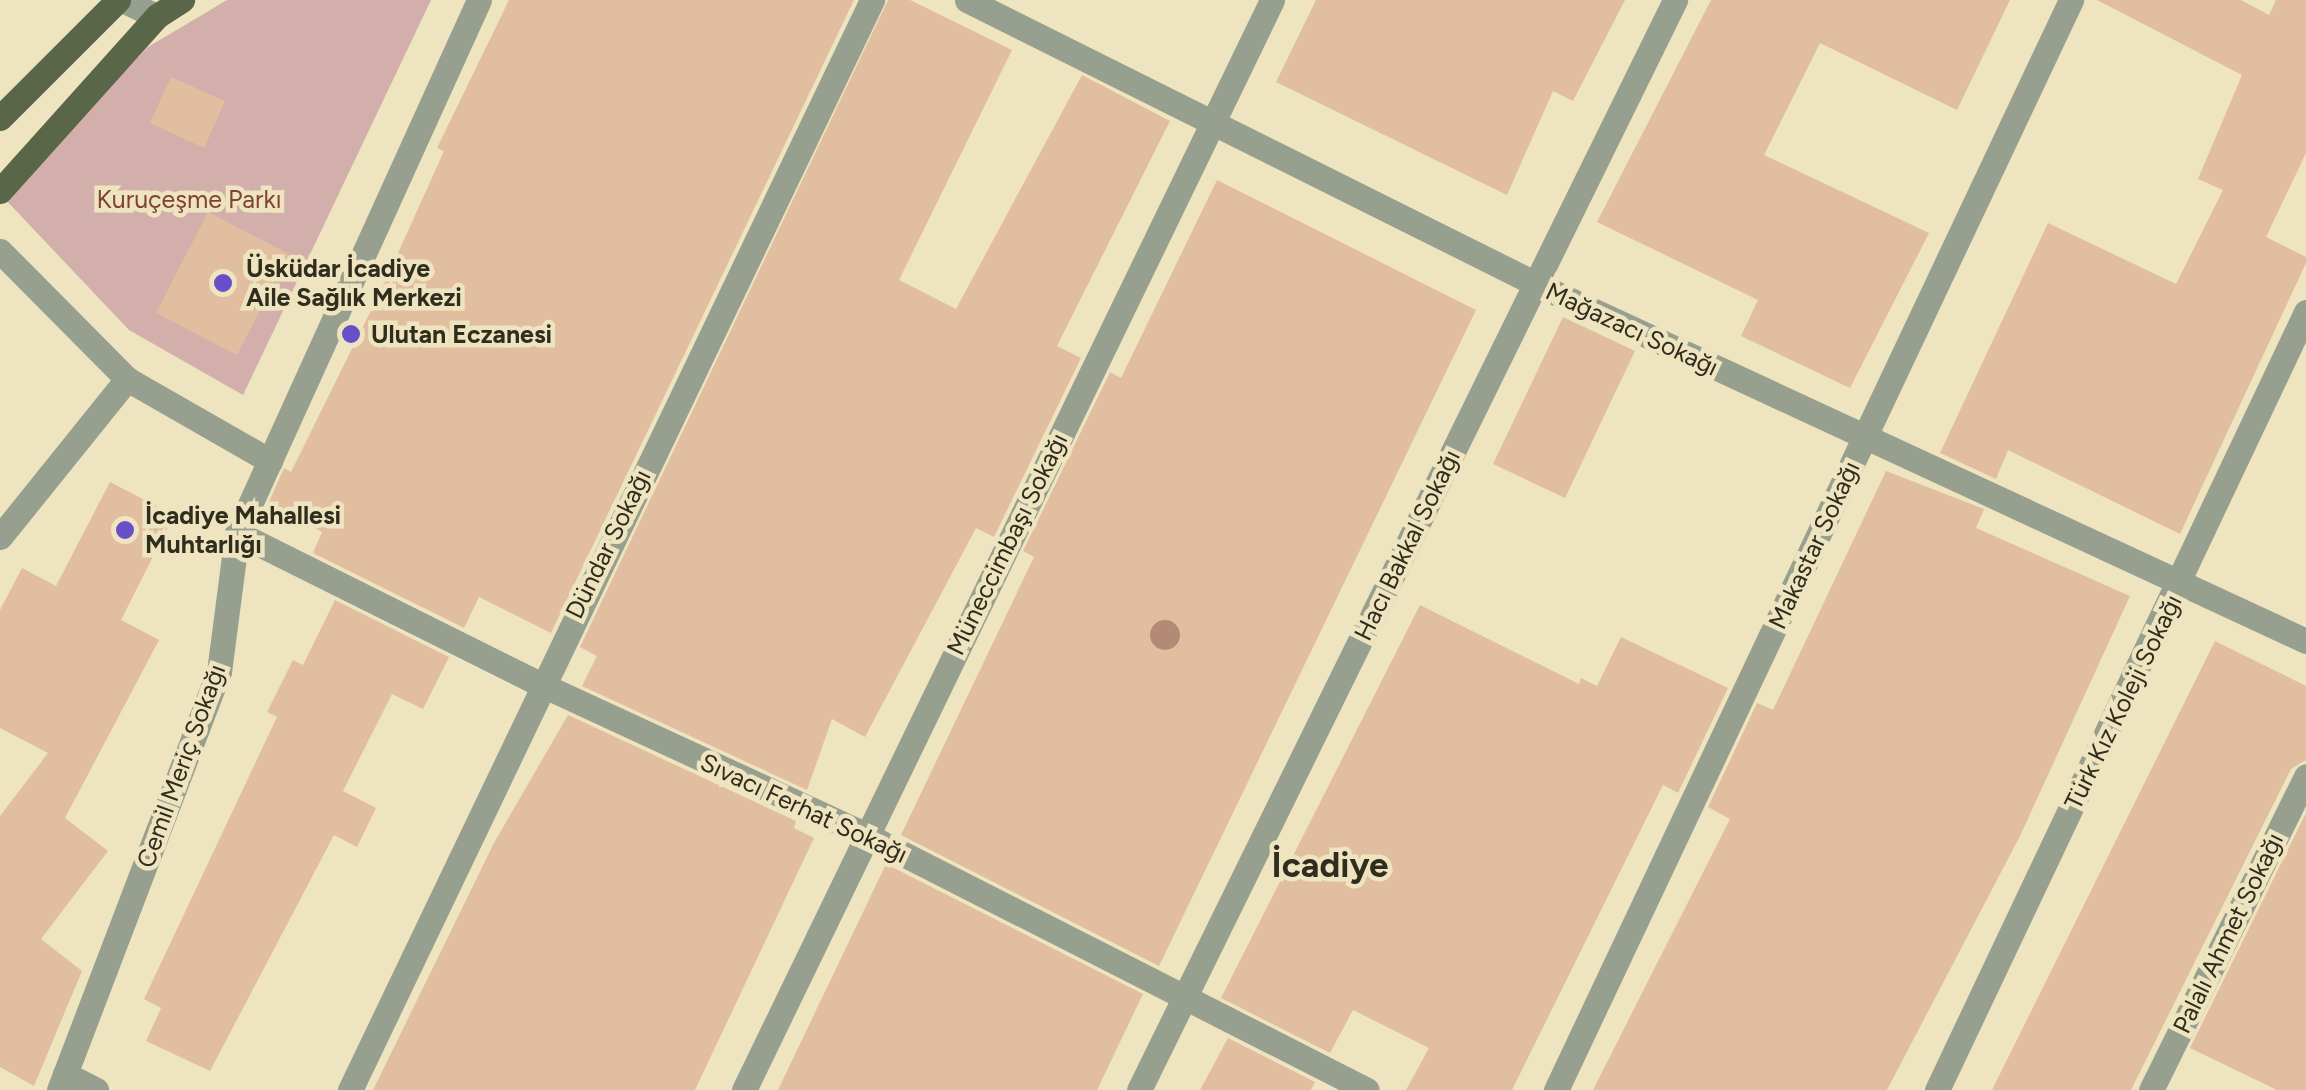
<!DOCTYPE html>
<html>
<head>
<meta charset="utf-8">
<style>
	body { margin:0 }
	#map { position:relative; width:2306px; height:1090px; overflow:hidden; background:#eee4bf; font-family:Figtree,sans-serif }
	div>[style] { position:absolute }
	.green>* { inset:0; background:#d2afab }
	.building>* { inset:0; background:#e2bea0 }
	.minor>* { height:25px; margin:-12.5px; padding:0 12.5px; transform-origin:12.5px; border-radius:12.5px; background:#979f8e }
	.tertiary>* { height:25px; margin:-12.5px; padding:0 12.5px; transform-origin:12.5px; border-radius:12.5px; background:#979f8e }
	.primary>* { height:25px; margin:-12.5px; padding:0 12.5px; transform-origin:12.5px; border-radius:12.5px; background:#596648 }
	.trees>* { width:30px; height:30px; margin:-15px; border-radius:50%; background:#b28a76 }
	.dots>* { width:28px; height:28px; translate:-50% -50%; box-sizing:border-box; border:5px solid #eee4bf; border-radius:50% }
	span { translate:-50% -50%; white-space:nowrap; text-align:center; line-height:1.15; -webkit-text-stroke:9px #eee4bf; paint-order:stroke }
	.park-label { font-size:25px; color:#80413a }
	.poi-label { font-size:25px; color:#302c1e; font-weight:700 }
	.left { translate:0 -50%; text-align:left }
	.street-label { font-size:25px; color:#302c1e }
	.district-label { font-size:35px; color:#302c1e; font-weight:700 }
</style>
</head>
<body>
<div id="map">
	<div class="green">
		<i style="clip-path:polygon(227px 0,431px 0,243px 395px,129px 330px,3px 197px,148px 47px)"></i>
	</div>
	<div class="building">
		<i style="clip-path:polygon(509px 0,854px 0,551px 633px,479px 597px,464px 628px,313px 553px,322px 532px,268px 504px,284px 468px,291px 472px,385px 282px,444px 151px,437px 148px)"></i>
		<i style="clip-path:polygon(888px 0,910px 0,1012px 50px,899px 280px,956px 309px,1082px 75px,1170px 121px,1057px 346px,1081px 358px,994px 537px,976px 528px,865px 737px,832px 719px,807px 790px,582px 686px,597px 656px,580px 647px)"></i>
		<i style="clip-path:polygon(1316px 0,1625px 0,1573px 101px,1553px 91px,1507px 195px,1276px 82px)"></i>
		<i style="clip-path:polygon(1711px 0,2010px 0,1957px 110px,1820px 43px,1764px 155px,1929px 233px,1850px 388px,1741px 336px,1758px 300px,1597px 222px)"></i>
		<i style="clip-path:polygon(2097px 0,2241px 0,2269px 15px,2276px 0,2306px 0,2306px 153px,2266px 237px,2306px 257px,2306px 263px,2180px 534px,2008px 450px,1996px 479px,1940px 453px,2048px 223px,2176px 284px,2223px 190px,2198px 179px,2242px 75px)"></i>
		<i style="clip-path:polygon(171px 77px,225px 101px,204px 148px,150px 123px)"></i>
		<i style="clip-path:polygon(1217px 180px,1476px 310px,1159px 966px,901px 835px,1034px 557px,1023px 551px,1110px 372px,1121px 378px)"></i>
		<i style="clip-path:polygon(208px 212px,289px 254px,237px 355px,156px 313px)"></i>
		<i style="clip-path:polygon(1563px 317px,1635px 351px,1565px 498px,1493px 464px)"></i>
		<i style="clip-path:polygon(1886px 471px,1984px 509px,1976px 528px,2130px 596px,2020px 836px,1887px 1090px,1593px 1090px,1730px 819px,1708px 807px,1757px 703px,1773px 710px)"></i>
		<i style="clip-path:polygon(110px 482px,174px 515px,121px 620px,159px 640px,65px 818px,108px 851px,41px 939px,82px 971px,34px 1086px,0 1067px,0 816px,48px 753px,0 728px,0 610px,22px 568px,56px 586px)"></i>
		<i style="clip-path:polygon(335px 600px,449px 657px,423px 709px,392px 694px,343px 791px,376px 808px,357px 847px,334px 835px,210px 1071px,146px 1041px,161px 1008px,144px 999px,277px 717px,267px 712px,293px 660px,303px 665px)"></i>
		<i style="clip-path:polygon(1420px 605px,1579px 684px,1581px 678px,1597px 686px,1621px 637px,1728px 688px,1678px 793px,1663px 785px,1512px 1090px,1406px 1090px,1429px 1048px,1353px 1010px,1330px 1053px,1221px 998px)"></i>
		<i style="clip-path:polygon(2215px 641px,2306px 686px,2306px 760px,2291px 769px,2131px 1090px,1992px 1090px)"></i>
		<i style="clip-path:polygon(568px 715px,796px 821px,794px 828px,814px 838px,695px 1090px,373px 1090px,494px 843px)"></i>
		<i style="clip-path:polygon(2306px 813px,2306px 1090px,2277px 1090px,2190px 1048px)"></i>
		<i style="clip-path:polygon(886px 864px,1143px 994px,1097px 1090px,778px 1090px)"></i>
		<i style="clip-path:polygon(1228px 1038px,1315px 1082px,1311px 1090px,1200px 1090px)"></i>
	</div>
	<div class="minor">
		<i style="left:122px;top:0;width:38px;rotate:25deg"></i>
		<i style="left:967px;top:0;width:636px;rotate:26.52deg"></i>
		<i style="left:1536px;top:284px;width:849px;rotate:24.87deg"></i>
		<i style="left:0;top:251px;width:180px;rotate:45.2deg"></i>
		<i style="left:127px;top:379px;width:165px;rotate:29.8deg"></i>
		<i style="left:237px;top:533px;width:339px;rotate:26.5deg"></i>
		<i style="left:540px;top:684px;width:357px;rotate:24.8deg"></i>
		<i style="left:864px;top:834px;width:564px;rotate:26.97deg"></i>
		<i style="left:0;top:537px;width:203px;rotate:-51.2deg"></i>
		<i style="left:350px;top:1090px;width:1209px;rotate:-64.41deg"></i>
		<i style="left:744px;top:1090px;width:1211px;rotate:-64.15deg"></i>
		<i style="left:1139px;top:1090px;width:1215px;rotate:-63.81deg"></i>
		<i style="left:1556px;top:1090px;width:1206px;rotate:-64.71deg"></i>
		<i style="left:1937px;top:1090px;width:861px;rotate:-64.63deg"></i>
		<i style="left:2151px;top:1090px;width:350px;rotate:-63.7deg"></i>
	</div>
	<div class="tertiary">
		<i style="left:65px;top:1074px;width:35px;rotate:27deg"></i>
		<i style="left:59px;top:1090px;width:448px;rotate:-69.1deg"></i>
		<i style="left:219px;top:672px;width:140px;rotate:-82.6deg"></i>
		<i style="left:237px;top:533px;width:585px;rotate:-65.58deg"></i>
	</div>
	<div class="primary">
		<i style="left:0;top:118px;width:167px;rotate:-45deg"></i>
		<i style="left:0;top:191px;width:235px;rotate:-48.1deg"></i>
		<i style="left:157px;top:16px;width:30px;rotate:-33deg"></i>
	</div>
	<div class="trees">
		<i style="left:1165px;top:635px"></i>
	</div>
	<div class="dots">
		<i style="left:223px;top:283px;background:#664fc8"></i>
		<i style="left:351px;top:334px;background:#664fc8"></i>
		<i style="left:125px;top:530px;background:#664fc8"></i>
	</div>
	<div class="park-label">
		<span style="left:189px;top:199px">Kuruçeşme Parkı</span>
	</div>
	<div class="poi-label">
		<span class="left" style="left:246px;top:283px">Üsküdar İcadiye<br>Aile Sağlık Merkezi</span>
		<span class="left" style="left:371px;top:334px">Ulutan Eczanesi</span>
		<span class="left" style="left:145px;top:530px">İcadiye Mahallesi<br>Muhtarlığı</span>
	</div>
	<div class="street-label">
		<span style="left:1632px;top:329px;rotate:25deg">Mağazacı Sokağı</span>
		<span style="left:608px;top:544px;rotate:-64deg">Dündar Sokağı</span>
		<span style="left:1007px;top:544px;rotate:-64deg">Müneccimbaşı Sokağı</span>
		<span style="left:1407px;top:545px;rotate:-64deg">Hacı Bakkal Sokağı</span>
		<span style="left:1814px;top:545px;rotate:-65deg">Makastar Sokağı</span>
		<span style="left:2123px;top:702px;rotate:-64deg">Türk Kız Koleji Sokağı</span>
		<span style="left:181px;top:766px;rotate:-70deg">Cemil Meriç Sokağı</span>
		<span style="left:804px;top:808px;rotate:25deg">Sıvacı Ferhat Sokağı</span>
		<span style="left:2228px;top:933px;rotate:-64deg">Palalı Ahmet Sokağı</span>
	</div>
	<div class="district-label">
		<span style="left:1330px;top:865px">İcadiye</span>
	</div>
</div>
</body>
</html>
